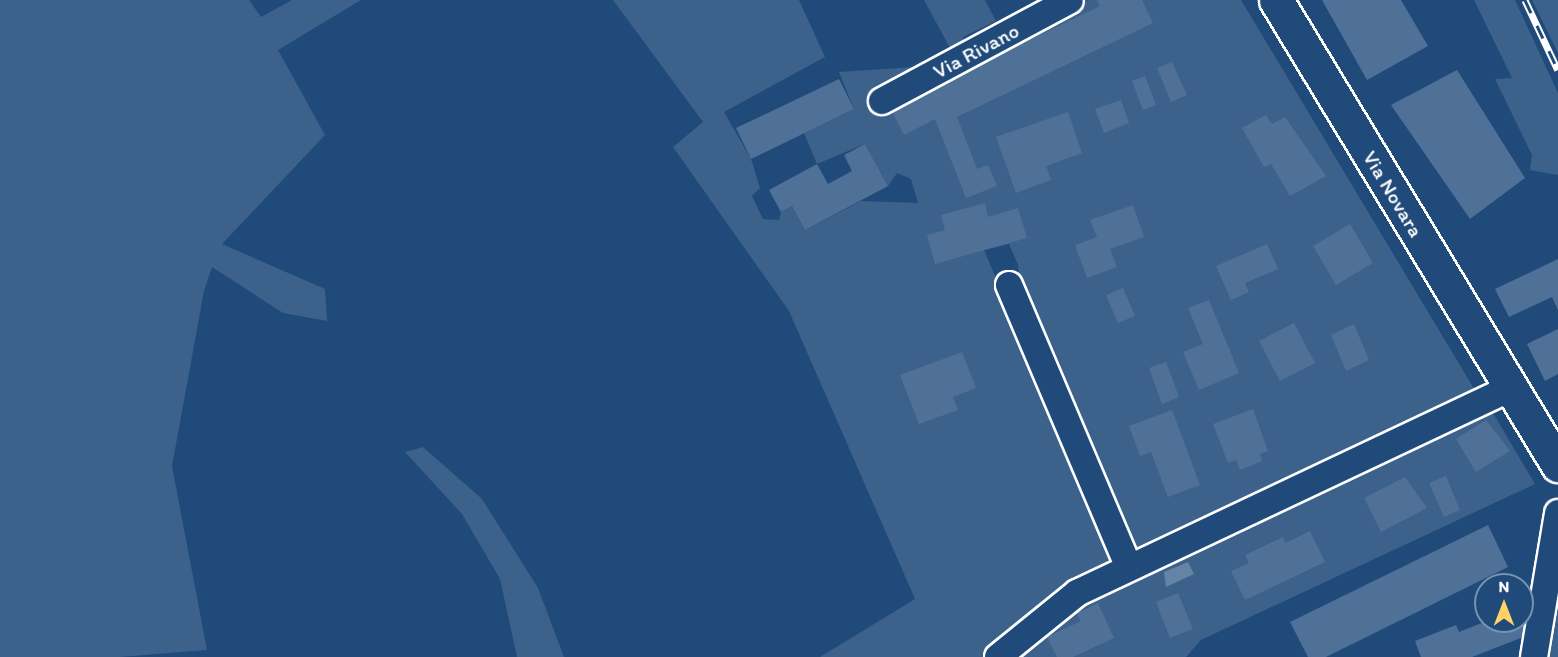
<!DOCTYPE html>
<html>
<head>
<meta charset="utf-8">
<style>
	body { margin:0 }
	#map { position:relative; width:1558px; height:657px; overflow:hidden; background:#1f4a7a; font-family:Itim,sans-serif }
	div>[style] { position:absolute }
	.green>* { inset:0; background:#3c618b }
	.water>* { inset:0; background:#6583a4 }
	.building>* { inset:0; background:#507197 }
	.roads { filter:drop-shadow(2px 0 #fff) drop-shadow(-2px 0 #fff) drop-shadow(0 2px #fff) drop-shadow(0 -2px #fff) }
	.street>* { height:26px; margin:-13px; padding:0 13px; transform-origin:13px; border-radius:13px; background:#1f4a7a }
	.secondary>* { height:33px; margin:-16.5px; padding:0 16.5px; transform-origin:16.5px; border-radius:16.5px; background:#1f4a7a }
	.rail>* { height:7px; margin-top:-3.5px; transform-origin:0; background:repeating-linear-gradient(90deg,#1f4a7a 0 14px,#fff 0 28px); box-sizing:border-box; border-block:2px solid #fff }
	span { translate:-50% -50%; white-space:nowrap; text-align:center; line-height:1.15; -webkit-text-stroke:5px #1f4a7a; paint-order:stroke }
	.street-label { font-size:21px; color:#fff }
	.north { position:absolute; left:1474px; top:573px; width:60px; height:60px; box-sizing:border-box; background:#1f4a7a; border:2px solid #7992af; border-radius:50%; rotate:0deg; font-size:16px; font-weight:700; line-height:24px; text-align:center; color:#fff }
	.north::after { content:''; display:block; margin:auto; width:21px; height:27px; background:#ffd166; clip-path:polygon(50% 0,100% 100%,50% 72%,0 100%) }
</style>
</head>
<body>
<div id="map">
	<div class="green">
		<i style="clip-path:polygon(0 0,249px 0,261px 17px,292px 0,361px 0,278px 50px,325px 135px,222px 244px,325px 289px,327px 321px,283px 313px,212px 267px,204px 291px,172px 466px,207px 650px,120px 657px,0 657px)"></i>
		<i style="clip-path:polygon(613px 0,799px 0,825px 57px,724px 112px,751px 159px,760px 188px,752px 196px,763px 219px,779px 220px,781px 212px,792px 206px,805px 230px,861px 201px,918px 203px,911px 179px,897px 173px,888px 186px,865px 144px,817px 164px,804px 133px,854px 109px,839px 72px,930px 66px,928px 89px,1088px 0,1241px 0,1476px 392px,1130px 551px,1021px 294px,1018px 265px,1009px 244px,984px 250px,1117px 564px,1030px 621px,985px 657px,820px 657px,915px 599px,789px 311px,673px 147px,703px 122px)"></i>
		<i style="clip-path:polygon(924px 0,985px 0,996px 21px,963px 37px,965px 45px,950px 48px)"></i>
		<i style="clip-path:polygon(1474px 0,1515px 0,1558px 93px,1558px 175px,1530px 170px,1532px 155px,1495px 79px,1512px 78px)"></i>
		<i style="clip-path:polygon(1532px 0,1558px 0,1558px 53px)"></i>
		<i style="clip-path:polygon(1490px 408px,1535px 484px,1201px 640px,1186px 657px,1011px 657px,1078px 600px)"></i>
		<i style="clip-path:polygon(423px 447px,482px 499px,538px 588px,564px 657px,517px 657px,500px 579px,462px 514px,405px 452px)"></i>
		<i style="clip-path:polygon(1558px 545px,1558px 657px,1545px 657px)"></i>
	</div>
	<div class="water">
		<i style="clip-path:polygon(1188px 562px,1194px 574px,1166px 587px,1164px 572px)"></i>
	</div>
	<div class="building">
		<i style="clip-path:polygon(1097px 0,1142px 0,1153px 23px,957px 117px,977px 169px,988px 165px,997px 186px,966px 198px,935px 119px,904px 135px,890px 107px,1100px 6px)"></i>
		<i style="clip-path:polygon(1322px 0,1401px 0,1428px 46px,1367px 80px)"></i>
		<i style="clip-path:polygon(1172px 62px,1187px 95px,1171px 102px,1157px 68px)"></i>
		<i style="clip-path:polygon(1457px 70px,1525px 178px,1470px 219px,1391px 105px)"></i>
		<i style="clip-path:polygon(1145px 76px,1156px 105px,1143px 110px,1132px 81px)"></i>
		<i style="clip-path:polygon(839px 79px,854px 109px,751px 159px,736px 128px)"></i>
		<i style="clip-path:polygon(1121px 100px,1129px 123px,1104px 133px,1095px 109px)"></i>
		<i style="clip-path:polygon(1068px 112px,1082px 153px,1046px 166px,1051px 180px,1016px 193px,996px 137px)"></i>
		<i style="clip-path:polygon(1266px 115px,1272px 124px,1285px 117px,1326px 176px,1290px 196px,1271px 164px,1264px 167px,1242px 128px)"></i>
		<i style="clip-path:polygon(865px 144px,888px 186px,805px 230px,792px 206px,781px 212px,769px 190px,817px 164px,828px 184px,852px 171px,844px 155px)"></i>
		<i style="clip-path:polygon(985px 203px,988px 217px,1018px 208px,1027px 238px,935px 264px,927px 235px,945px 230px,941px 215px)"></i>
		<i style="clip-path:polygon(1133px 205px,1144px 237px,1110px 249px,1117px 267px,1087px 278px,1075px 245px,1097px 237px,1090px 220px)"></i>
		<i style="clip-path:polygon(1350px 224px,1373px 263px,1336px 285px,1313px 246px)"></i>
		<i style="clip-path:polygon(1267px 244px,1278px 269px,1245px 283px,1249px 292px,1231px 300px,1216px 266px)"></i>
		<i style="clip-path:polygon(1558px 259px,1558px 310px,1552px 297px,1509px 317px,1495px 289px)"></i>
		<i style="clip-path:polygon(1123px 288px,1135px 316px,1118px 323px,1106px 295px)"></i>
		<i style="clip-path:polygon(1209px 300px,1239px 373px,1199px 390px,1183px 352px,1203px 344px,1188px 308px)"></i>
		<i style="clip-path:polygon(1294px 323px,1315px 363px,1280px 381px,1259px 341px)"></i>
		<i style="clip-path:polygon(1354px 324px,1369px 360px,1346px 371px,1331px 335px)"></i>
		<i style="clip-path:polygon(1558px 329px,1558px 374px,1545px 381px,1527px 344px)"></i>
		<i style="clip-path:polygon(962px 352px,976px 388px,953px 397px,958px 410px,919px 424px,900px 375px)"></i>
		<i style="clip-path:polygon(1166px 362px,1179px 397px,1162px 404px,1149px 368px)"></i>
		<i style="clip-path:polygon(1253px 409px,1268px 451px,1260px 454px,1262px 461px,1240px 470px,1236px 460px,1228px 463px,1213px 424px)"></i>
		<i style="clip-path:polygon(1172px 410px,1200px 485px,1168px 497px,1151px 452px,1140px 456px,1129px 426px)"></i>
		<i style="clip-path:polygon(1486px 420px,1510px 451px,1476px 472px,1456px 439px)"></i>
		<i style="clip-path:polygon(1446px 476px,1460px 510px,1444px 517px,1429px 483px)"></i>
		<i style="clip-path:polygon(1405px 477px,1427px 508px,1381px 532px,1364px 498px)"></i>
		<i style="clip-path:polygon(1488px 525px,1508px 567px,1326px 657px,1308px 657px,1290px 622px)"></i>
		<i style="clip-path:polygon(1310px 531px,1325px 562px,1245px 600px,1231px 571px,1249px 563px,1245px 555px,1283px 537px,1285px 543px)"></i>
		<i style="clip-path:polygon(1178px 593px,1193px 629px,1170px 638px,1156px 602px)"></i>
		<i style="clip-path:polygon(1098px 603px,1114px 638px,1073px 657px,1057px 657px,1047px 637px,1081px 621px,1077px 613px)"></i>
		<i style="clip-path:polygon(1525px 606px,1536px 632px,1472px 657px,1421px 657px,1415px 641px,1456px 625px,1459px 632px,1487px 621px,1522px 621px)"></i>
	</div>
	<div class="roads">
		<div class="street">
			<i style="left:882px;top:101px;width:213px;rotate:-28.2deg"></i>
			<i style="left:1009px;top:285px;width:307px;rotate:67deg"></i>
			<i style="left:998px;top:657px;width:102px;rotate:-39deg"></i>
			<i style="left:1077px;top:593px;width:479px;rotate:-25.3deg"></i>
			<i style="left:1534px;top:657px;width:146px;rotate:-80.5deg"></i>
		</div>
		<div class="secondary">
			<i style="left:1276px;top:0;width:544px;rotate:58.77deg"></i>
		</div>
	</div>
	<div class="rail">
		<i style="left:1525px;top:0;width:77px;rotate:64.8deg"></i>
	</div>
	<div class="street-label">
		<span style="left:976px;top:51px;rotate:-28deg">Via Rivano</span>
		<span style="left:1393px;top:194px;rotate:59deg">Via Novara</span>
	</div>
	<div class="north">N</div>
</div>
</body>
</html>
